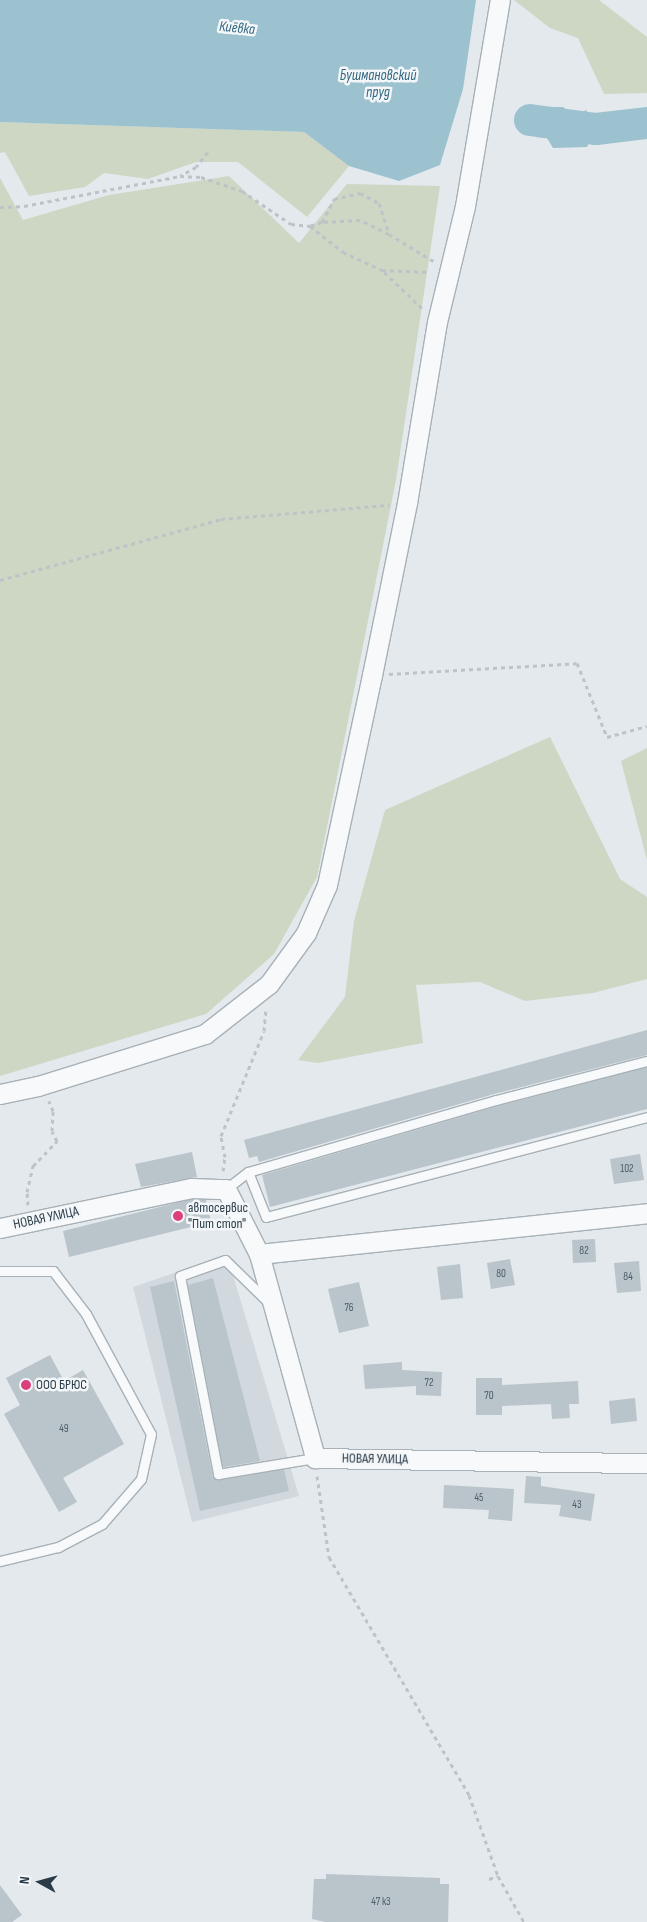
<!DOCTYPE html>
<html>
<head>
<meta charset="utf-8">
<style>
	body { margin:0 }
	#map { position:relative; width:647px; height:1922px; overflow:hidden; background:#e3e9ec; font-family:"Sofia Sans Condensed",sans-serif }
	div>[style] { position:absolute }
	.built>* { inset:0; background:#d1d9df }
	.green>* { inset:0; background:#cdd7c4 }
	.water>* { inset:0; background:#9cc1cf }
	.river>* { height:32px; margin:-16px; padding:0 16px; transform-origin:16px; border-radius:16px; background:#9cc1cf }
	.building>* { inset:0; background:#bac4cb }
	.path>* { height:3px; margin-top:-1.5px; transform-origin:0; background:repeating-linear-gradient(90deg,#bdc4c8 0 4px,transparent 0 8px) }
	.roads { filter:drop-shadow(1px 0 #a7b1b7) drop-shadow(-1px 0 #a7b1b7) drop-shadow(0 1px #a7b1b7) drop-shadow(0 -1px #a7b1b7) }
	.service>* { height:9px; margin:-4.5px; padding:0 4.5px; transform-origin:4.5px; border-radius:4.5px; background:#f7f9fa }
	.minor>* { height:19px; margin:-9.5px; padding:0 9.5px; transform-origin:9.5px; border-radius:9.5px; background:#f7f9fa }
	.dots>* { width:14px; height:14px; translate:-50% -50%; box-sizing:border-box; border:2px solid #f4f7f9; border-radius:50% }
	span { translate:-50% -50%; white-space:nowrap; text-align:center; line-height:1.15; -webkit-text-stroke:5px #f4f7f9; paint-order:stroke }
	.number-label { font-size:11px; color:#4d5d68 }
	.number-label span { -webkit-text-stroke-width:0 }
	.poi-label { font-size:14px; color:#293b47 }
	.left { translate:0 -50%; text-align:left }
	.street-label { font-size:14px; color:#293b47 }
	.water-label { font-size:15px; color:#2f667f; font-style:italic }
	.north { position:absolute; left:15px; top:1857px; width:50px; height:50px; -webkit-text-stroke:4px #f4f7f9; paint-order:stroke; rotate:277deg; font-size:14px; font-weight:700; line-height:20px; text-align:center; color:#293b47 }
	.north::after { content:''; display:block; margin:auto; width:18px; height:22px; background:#293b47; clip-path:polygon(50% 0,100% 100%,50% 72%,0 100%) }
</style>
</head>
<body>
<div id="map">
	<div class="built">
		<i style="clip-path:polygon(227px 1255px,299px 1496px,192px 1522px,133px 1287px)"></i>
	</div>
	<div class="green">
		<i style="clip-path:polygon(514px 0,599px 0,647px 37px,647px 93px,604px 94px,578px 38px,550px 28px)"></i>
		<i style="clip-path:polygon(0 122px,304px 132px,349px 166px,307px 217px,238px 162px,196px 162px,148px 179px,104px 173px,85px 187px,29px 196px,5px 152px,0 153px)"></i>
		<i style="clip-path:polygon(229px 176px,299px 243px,347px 184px,440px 186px,396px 480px,317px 877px,274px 954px,206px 1014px,0 1076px,0 178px,23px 220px,109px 195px)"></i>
		<i style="clip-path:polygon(550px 737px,620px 879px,647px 897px,647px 979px,593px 993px,525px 1001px,480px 982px,416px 985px,423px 1043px,318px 1063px,298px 1060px,345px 997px,354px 921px,385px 810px)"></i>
		<i style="clip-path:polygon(647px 748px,647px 860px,621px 761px)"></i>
	</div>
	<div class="water">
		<i style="clip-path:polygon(0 0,476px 0,463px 89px,440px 165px,399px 181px,349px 166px,304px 132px,0 122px)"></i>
		<i style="clip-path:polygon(544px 107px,563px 107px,576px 116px,586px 110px,596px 129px,587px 147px,553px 148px,547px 138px,536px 137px,530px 120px)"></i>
	</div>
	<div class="river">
		<i style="left:530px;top:120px;width:67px;rotate:7.8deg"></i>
		<i style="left:596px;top:129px;width:51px;rotate:-6.7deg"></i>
	</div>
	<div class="building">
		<i style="clip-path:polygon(647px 1030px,647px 1055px,494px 1094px,259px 1162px,257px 1156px,249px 1158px,244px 1140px)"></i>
		<i style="clip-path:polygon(647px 1067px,647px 1109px,270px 1207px,262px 1175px,498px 1106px)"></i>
		<i style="clip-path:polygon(192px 1152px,197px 1177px,141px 1187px,135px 1164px)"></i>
		<i style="clip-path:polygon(640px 1154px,644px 1180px,614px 1184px,610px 1159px)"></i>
		<i style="clip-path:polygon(192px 1199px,206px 1200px,211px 1222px,69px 1257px,63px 1231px)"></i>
		<i style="clip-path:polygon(595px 1239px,596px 1262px,573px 1263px,572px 1240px)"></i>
		<i style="clip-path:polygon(510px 1259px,515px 1285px,491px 1289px,487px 1263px)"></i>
		<i style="clip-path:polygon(639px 1261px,641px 1291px,617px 1293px,614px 1263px)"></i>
		<i style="clip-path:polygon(460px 1264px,463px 1298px,441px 1300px,437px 1267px)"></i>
		<i style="clip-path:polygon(213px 1278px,260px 1461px,223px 1467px,188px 1285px)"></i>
		<i style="clip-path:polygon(174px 1281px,213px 1478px,219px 1480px,284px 1469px,289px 1491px,200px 1511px,150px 1287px)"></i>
		<i style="clip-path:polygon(359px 1282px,369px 1326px,339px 1333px,328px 1289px)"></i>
		<i style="clip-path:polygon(50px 1355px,64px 1381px,83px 1370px,124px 1444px,63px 1478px,77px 1502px,59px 1512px,4px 1414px,20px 1405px,6px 1378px)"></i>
		<i style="clip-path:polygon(402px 1362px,402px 1370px,442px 1372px,441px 1396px,416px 1395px,416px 1386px,365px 1389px,363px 1365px)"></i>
		<i style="clip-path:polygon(476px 1378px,502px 1378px,502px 1385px,578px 1381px,579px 1404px,569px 1404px,570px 1418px,552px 1419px,551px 1404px,502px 1406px,502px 1415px,476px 1415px)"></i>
		<i style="clip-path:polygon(635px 1398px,637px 1421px,611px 1424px,609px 1401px)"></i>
		<i style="clip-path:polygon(526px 1476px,541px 1477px,541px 1486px,595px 1494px,591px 1521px,559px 1516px,561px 1505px,524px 1503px)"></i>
		<i style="clip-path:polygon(444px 1485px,514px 1489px,512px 1521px,488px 1519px,489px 1510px,443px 1508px)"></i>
		<i style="clip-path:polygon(326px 1874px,440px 1878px,440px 1884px,449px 1884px,448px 1922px,325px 1922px,312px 1919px,314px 1879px,326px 1879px)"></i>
		<i style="clip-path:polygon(0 1885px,22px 1915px,12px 1922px,0 1922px)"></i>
	</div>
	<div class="path">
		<i style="left:208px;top:152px;width:19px;rotate:129deg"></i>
		<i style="left:196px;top:167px;width:18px;rotate:151deg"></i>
		<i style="left:180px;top:176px;width:21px;rotate:3deg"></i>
		<i style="left:201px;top:177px;width:43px;rotate:18.9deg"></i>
		<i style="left:242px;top:191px;width:59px;rotate:34deg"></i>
		<i style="left:291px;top:224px;width:19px;rotate:6deg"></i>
		<i style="left:0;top:207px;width:24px;rotate:-2deg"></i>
		<i style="left:24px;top:206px;width:159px;rotate:-10.9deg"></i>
		<i style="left:322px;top:222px;width:13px;rotate:162deg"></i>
		<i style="left:310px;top:226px;width:42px;rotate:38.2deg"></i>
		<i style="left:343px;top:252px;width:43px;rotate:24.8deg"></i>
		<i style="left:389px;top:234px;width:32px;rotate:-154deg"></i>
		<i style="left:360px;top:220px;width:38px;rotate:177deg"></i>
		<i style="left:322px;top:222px;width:26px;rotate:-62deg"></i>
		<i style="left:334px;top:199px;width:27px;rotate:-13deg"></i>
		<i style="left:360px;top:193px;width:21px;rotate:28deg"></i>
		<i style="left:379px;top:203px;width:33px;rotate:72deg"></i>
		<i style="left:389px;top:234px;width:54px;rotate:31.3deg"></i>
		<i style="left:422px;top:308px;width:55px;rotate:-136.5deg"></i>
		<i style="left:382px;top:270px;width:48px;rotate:2.4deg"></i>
		<i style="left:0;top:580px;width:229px;rotate:-15.4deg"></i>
		<i style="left:221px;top:519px;width:169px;rotate:-4.8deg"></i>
		<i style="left:389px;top:674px;width:188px;rotate:-3.3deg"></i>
		<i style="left:577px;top:663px;width:80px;rotate:67.9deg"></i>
		<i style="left:607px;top:737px;width:41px;rotate:-15.4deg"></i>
		<i style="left:223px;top:1171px;width:14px;rotate:-82deg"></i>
		<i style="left:225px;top:1157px;width:21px;rotate:-101deg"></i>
		<i style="left:221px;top:1136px;width:113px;rotate:-67.7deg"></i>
		<i style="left:264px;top:1031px;width:22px;rotate:-85deg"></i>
		<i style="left:28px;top:1205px;width:13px;rotate:-94deg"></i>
		<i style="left:27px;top:1192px;width:27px;rotate:-77deg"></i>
		<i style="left:33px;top:1166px;width:35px;rotate:-46deg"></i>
		<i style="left:57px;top:1141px;width:11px;rotate:-117deg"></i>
		<i style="left:52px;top:1131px;width:20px;rotate:-87deg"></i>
		<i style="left:53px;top:1111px;width:11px;rotate:-112deg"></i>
		<i style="left:317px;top:1476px;width:82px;rotate:81.6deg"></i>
		<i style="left:329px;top:1557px;width:276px;rotate:59.5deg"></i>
		<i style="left:469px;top:1795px;width:86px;rotate:70.3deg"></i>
		<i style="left:498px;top:1876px;width:53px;rotate:60.5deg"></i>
		<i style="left:489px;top:1879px;width:9px;rotate:-18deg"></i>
	</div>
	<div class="roads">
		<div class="service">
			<i style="left:248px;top:1172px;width:48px;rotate:68.2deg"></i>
			<i style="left:266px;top:1217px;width:394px;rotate:-14.7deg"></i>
			<i style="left:226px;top:1189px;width:28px;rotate:-38deg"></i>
			<i style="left:248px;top:1172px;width:258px;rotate:-16.2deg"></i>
			<i style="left:496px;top:1100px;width:156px;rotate:-14.5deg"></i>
			<i style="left:0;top:1271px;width:53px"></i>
			<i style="left:53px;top:1271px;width:54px;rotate:52.5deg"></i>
			<i style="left:86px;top:1314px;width:136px;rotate:61.6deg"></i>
			<i style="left:151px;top:1434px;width:46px;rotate:102.5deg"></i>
			<i style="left:141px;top:1479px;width:60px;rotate:130.9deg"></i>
			<i style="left:102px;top:1524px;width:50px;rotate:152.4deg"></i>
			<i style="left:58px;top:1547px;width:60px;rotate:166.4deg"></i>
			<i style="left:268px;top:1302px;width:60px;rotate:-135.7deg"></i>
			<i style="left:225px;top:1260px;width:48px;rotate:160.4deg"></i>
			<i style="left:180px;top:1276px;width:202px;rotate:79.1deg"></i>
			<i style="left:218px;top:1474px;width:98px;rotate:-9.4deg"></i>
		</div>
		<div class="minor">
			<i style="left:0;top:1094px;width:39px;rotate:-12deg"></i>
			<i style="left:38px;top:1086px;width:175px;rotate:-17.3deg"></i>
			<i style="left:205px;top:1034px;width:81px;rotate:-38deg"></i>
			<i style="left:269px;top:984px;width:63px;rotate:-54deg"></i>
			<i style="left:306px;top:933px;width:52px;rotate:-66.4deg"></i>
			<i style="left:327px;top:885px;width:215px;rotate:-77.9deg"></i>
			<i style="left:372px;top:675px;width:176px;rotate:-78.5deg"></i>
			<i style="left:407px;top:503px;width:183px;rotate:-80.6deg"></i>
			<i style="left:437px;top:322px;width:119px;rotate:-76.4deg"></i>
			<i style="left:465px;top:206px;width:209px;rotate:-80.4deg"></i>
			<i style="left:0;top:1228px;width:195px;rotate:-11.8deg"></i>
			<i style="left:191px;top:1188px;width:35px;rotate:2deg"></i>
			<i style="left:226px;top:1189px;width:73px;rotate:63.1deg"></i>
			<i style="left:259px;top:1254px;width:212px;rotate:74.6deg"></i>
			<i style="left:315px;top:1458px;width:332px;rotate:0.9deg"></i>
			<i style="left:259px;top:1254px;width:390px;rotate:-6deg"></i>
		</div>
	</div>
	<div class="dots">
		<i style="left:178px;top:1216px;background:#db3f7c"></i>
		<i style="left:26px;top:1385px;background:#db3f7c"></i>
	</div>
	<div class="number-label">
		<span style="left:627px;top:1169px">102</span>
		<span style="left:584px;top:1251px">82</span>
		<span style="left:501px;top:1274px">80</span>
		<span style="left:628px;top:1277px">84</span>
		<span style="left:349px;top:1308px">76</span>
		<span style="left:429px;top:1383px">72</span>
		<span style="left:489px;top:1396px">70</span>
		<span style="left:64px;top:1429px">49</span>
		<span style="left:479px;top:1498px">45</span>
		<span style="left:577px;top:1505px">43</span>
		<span style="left:381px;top:1902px">47 к3</span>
	</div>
	<div class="poi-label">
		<span class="left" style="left:188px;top:1216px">автосервис<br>"Пит стоп"</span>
		<span class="left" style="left:36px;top:1385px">ООО БРЮС</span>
	</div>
	<div class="street-label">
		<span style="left:46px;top:1218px;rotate:-12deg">НОВАЯ УЛИЦА</span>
		<span style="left:375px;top:1459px;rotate:1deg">НОВАЯ УЛИЦА</span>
	</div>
	<div class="water-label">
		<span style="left:237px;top:28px;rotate:5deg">Киёвка</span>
		<span style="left:378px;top:84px">Бушмановский<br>пруд</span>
	</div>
	<div class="north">N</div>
</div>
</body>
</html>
